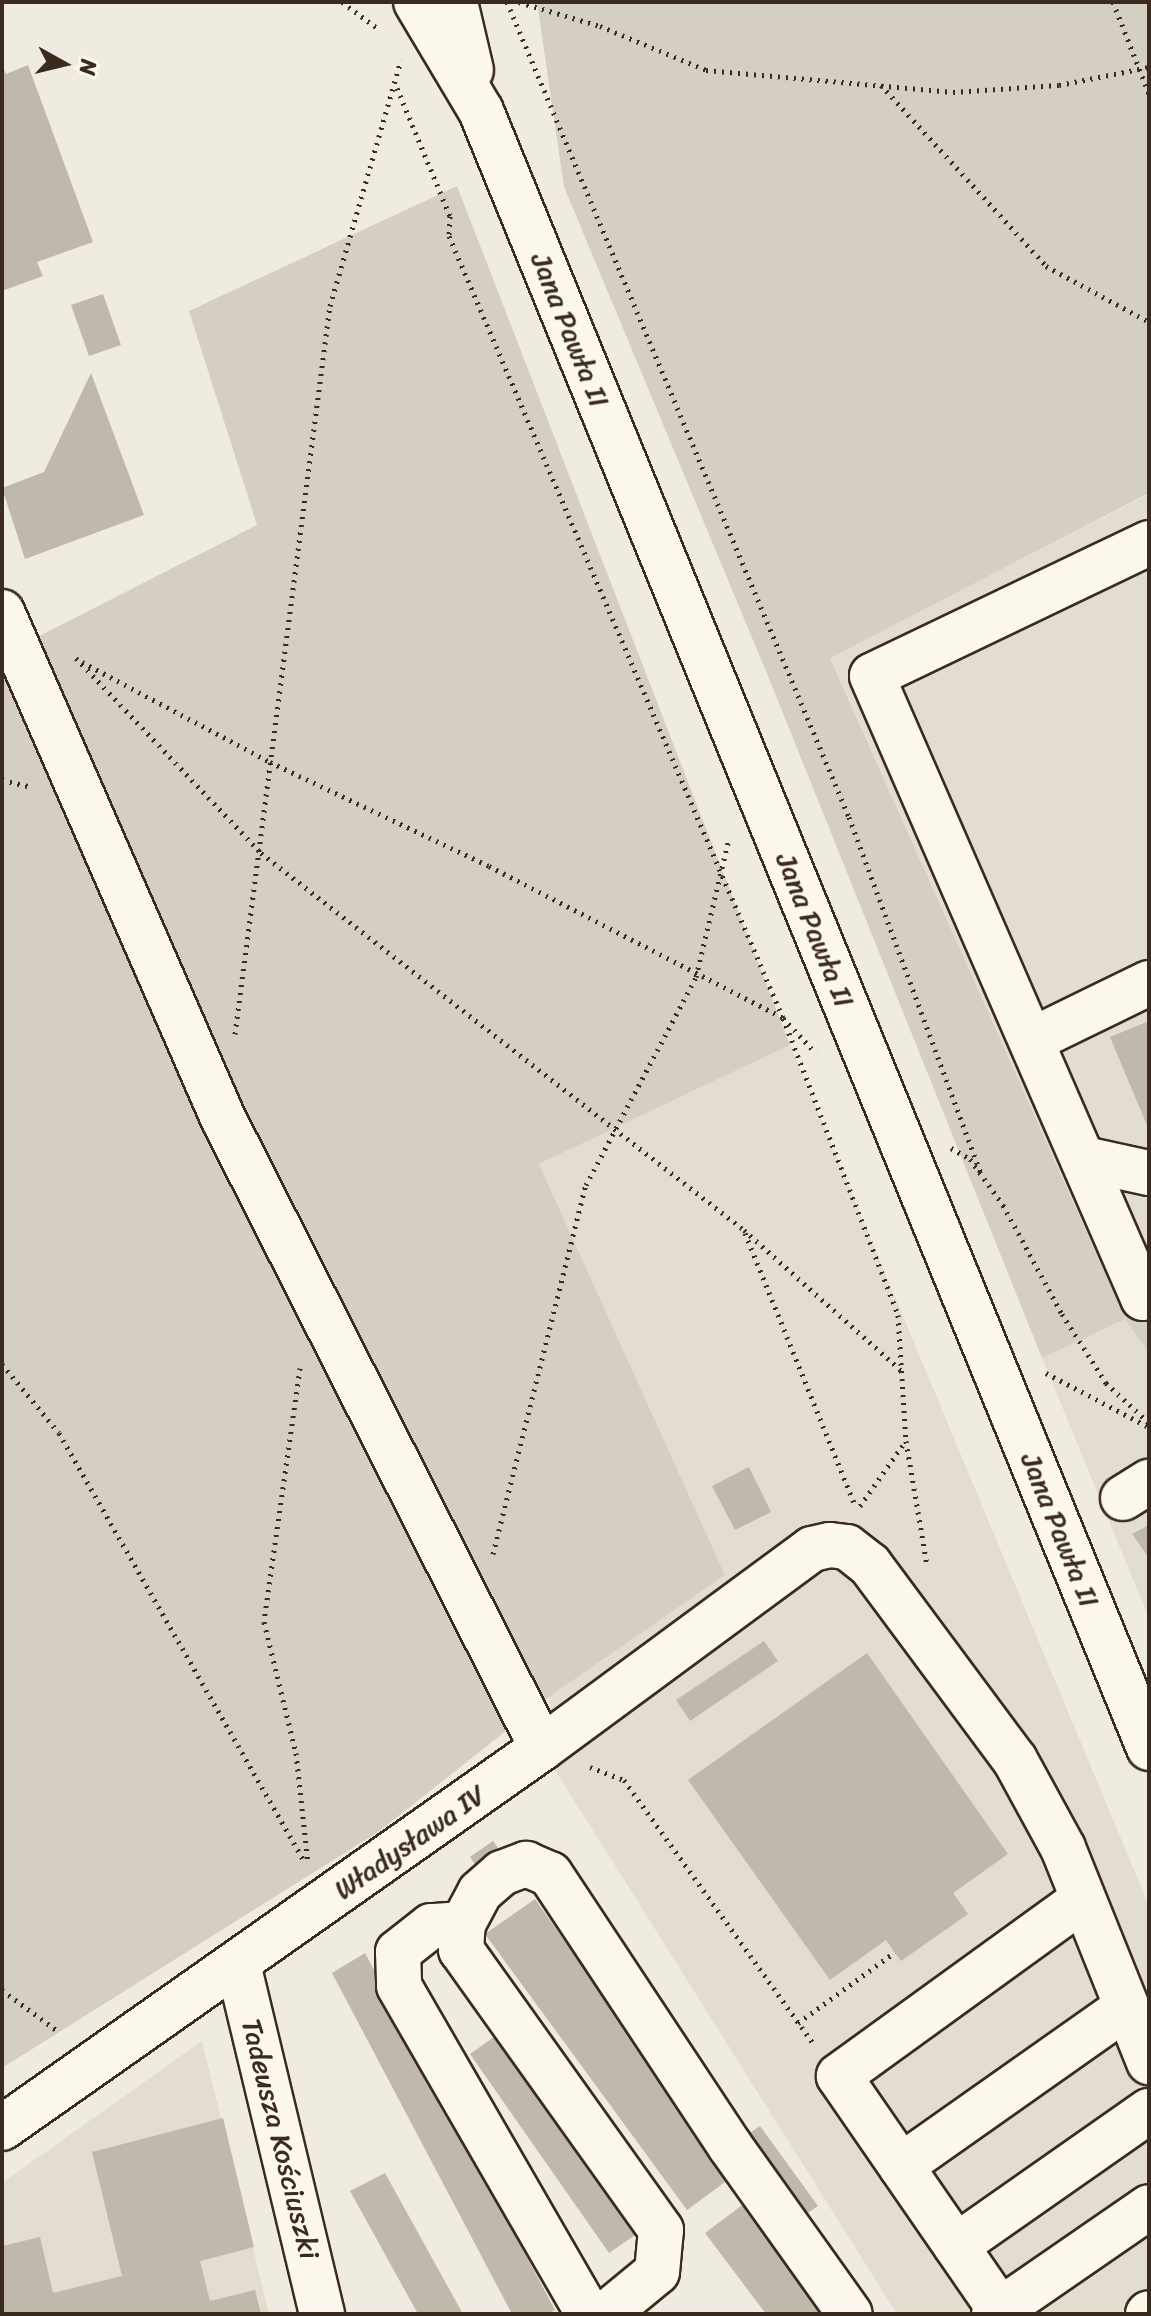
<!DOCTYPE html>
<html>
<head>
<meta charset="utf-8">
<style>
	body { margin:0 }
	#map { position:relative; width:1151px; height:2316px; overflow:hidden; background:#f0ebe0; font-family:Sriracha,sans-serif }
	div>[style] { position:absolute }
	.built>* { inset:0; background:#e2dcd1 }
	.green>* { inset:0; background:#d5cec3 }
	.building>* { inset:0; background:#c0b8ad }
	.path>* { height:5px; margin-top:-2.5px; transform-origin:0; background:repeating-linear-gradient(90deg,#3b2a1e 0 2px,transparent 0 8px) }
	.roads { filter:drop-shadow(2px 0 #3b2a1e) drop-shadow(-2px 0 #3b2a1e) drop-shadow(0 2px #3b2a1e) drop-shadow(0 -2px #3b2a1e) }
	.minor>* { height:44px; margin:-22px; padding:0 22px; transform-origin:22px; border-radius:22px; background:#fbf7ec }
	.major>* { height:44px; margin:-22px; padding:0 22px; transform-origin:22px; border-radius:22px; background:#fbf7ec }
	span { translate:-50% -50%; white-space:nowrap; text-align:center; line-height:1.15; -webkit-text-stroke:6px #fbf7ec; paint-order:stroke }
	.street-label { font-size:28px; color:#3b2a1e }
	.frame { position:absolute; inset:0; border:4px solid #3b2a1e; pointer-events:none }
	.north { position:absolute; left:24px; top:24px; width:80px; height:80px; -webkit-text-stroke:6px #fbf7ec; paint-order:stroke; rotate:98deg; font-size:22px; font-weight:700; line-height:32px; text-align:center; color:#3b2a1e }
	.north::after { content:''; display:block; margin:auto; width:28px; height:36px; background:#3b2a1e; clip-path:polygon(50% 0,100% 100%,50% 72%,0 100%) }
</style>
</head>
<body>
<div id="map">
	<div class="built">
		<i style="clip-path:polygon(1149px 494px,1149px 1309px,1125px 1319px,1149px 1353px,1149px 1618px,1042px 1358px,1125px 1318px,830px 657px)"></i>
		<i style="clip-path:polygon(790px 1045px,1149px 1906px,1149px 2314px,897px 2314px,555px 1770px,549px 1697px,725px 1575px,539px 1164px)"></i>
		<i style="clip-path:polygon(202px 2041px,269px 2314px,2px 2314px,2px 2183px)"></i>
	</div>
	<div class="green">
		<i style="clip-path:polygon(537px 2px,1149px 2px,1149px 493px,830px 658px,1125px 1318px,1149px 1309px,1149px 1353px,1125px 1319px,1042px 1358px,768px 676px,564px 187px)"></i>
		<i style="clip-path:polygon(457px 186px,790px 1045px,539px 1164px,725px 1575px,549px 1697px,378px 1832px,2px 2068px,2px 641px,8px 652px,257px 525px,189px 311px)"></i>
	</div>
	<div class="building">
		<i style="clip-path:polygon(2px 65px,6px 74px,28px 65px,93px 242px,37px 262px,43px 276px,2px 291px)"></i>
		<i style="clip-path:polygon(103px 294px,121px 345px,89px 356px,71px 305px)"></i>
		<i style="clip-path:polygon(91px 373px,144px 515px,25px 559px,2px 488px,44px 472px)"></i>
		<i style="clip-path:polygon(1149px 1021px,1149px 1130px,1110px 1037px)"></i>
		<i style="clip-path:polygon(749px 1467px,771px 1512px,735px 1530px,712px 1486px)"></i>
		<i style="clip-path:polygon(1149px 1525px,1149px 1558px,1132px 1534px)"></i>
		<i style="clip-path:polygon(764px 1641px,778px 1661px,690px 1721px,676px 1700px)"></i>
		<i style="clip-path:polygon(867px 1653px,1008px 1854px,953px 1893px,968px 1914px,901px 1961px,886px 1940px,830px 1980px,688px 1780px)"></i>
		<i style="clip-path:polygon(493px 1841px,503px 1855px,480px 1872px,470px 1857px)"></i>
		<i style="clip-path:polygon(535px 1899px,732px 2177px,687px 2210px,485px 1934px)"></i>
		<i style="clip-path:polygon(365px 1953px,555px 2310px,548px 2314px,512px 2314px,332px 1973px)"></i>
		<i style="clip-path:polygon(504px 2030px,644px 2229px,609px 2253px,470px 2054px)"></i>
		<i style="clip-path:polygon(223px 2118px,254px 2247px,200px 2261px,210px 2301px,255px 2290px,261px 2314px,2px 2314px,2px 2246px,40px 2237px,53px 2293px,122px 2276px,92px 2152px)"></i>
		<i style="clip-path:polygon(760px 2126px,818px 2206px,802px 2217px,744px 2137px)"></i>
		<i style="clip-path:polygon(385px 2173px,463px 2314px,418px 2314px,350px 2191px)"></i>
		<i style="clip-path:polygon(745px 2203px,829px 2314px,766px 2314px,705px 2233px)"></i>
	</div>
	<div class="path">
		<i style="left:342px;top:2px;width:47px;rotate:36.4deg"></i>
		<i style="left:507px;top:2px;width:884px;rotate:67.24deg"></i>
		<i style="left:849px;top:817px;width:383px;rotate:69.7deg"></i>
		<i style="left:519px;top:2px;width:84px;rotate:16.5deg"></i>
		<i style="left:600px;top:26px;width:115px;rotate:22.5deg"></i>
		<i style="left:706px;top:70px;width:248px;rotate:5.1deg"></i>
		<i style="left:953px;top:92px;width:106px;rotate:-3.8deg"></i>
		<i style="left:1059px;top:85px;width:92px;rotate:-11.3deg"></i>
		<i style="left:1113px;top:2px;width:99px;rotate:68.6deg"></i>
		<i style="left:881px;top:85px;width:245px;rotate:47.6deg"></i>
		<i style="left:1046px;top:266px;width:117px;rotate:28.5deg"></i>
		<i style="left:397px;top:88px;width:139px;rotate:67.5deg"></i>
		<i style="left:450px;top:216px;width:20px;rotate:93deg"></i>
		<i style="left:449px;top:236px;width:850px;rotate:66.87deg"></i>
		<i style="left:783px;top:1018px;width:318px;rotate:68.8deg"></i>
		<i style="left:898px;top:1315px;width:126px;rotate:86.4deg"></i>
		<i style="left:906px;top:1441px;width:126px;rotate:80.4deg"></i>
		<i style="left:76px;top:658px;width:269px;rotate:46.5deg"></i>
		<i style="left:261px;top:853px;width:613px;rotate:37.97deg"></i>
		<i style="left:744px;top:1230px;width:213px;rotate:41.8deg"></i>
		<i style="left:82px;top:662px;width:213px;rotate:28deg"></i>
		<i style="left:270px;top:762px;width:242px;rotate:25.4deg"></i>
		<i style="left:489px;top:866px;width:331px;rotate:27.3deg"></i>
		<i style="left:783px;top:1018px;width:48px;rotate:46.7deg"></i>
		<i style="left:2px;top:780px;width:31px;rotate:13deg"></i>
		<i style="left:235px;top:1034px;width:734px;rotate:-82.57deg"></i>
		<i style="left:330px;top:306px;width:256px;rotate:-73.9deg"></i>
		<i style="left:951px;top:1148px;width:22px;rotate:30deg"></i>
		<i style="left:970px;top:1159px;width:57px;rotate:54.3deg"></i>
		<i style="left:1003px;top:1205px;width:124px;rotate:61.6deg"></i>
		<i style="left:1062px;top:1314px;width:82px;rotate:57.5deg"></i>
		<i style="left:1106px;top:1383px;width:59px;rotate:42.9deg"></i>
		<i style="left:745px;top:1233px;width:293px;rotate:68deg"></i>
		<i style="left:2px;top:1364px;width:89px;rotate:50.4deg"></i>
		<i style="left:59px;top:1433px;width:495px;rotate:60.2deg"></i>
		<i style="left:300px;top:1368px;width:257px;rotate:98.1deg"></i>
		<i style="left:264px;top:1622px;width:135px;rotate:76.3deg"></i>
		<i style="left:296px;top:1753px;width:111px;rotate:83.8deg"></i>
		<i style="left:1046px;top:1373px;width:116px;rotate:27.7deg"></i>
		<i style="left:860px;top:1506px;width:78px;rotate:-54.9deg"></i>
		<i style="left:493px;top:1554px;width:381px;rotate:-75.9deg"></i>
		<i style="left:586px;top:1185px;width:235px;rotate:-62.1deg"></i>
		<i style="left:696px;top:977px;width:142px;rotate:-76.6deg"></i>
		<i style="left:590px;top:1767px;width:36px;rotate:21deg"></i>
		<i style="left:624px;top:1780px;width:325px;rotate:54.3deg"></i>
		<i style="left:2px;top:1990px;width:71px;rotate:36.4deg"></i>
		<i style="left:798px;top:2023px;width:120px;rotate:-36.2deg"></i>
	</div>
	<div class="roads">
		<div class="minor">
			<i style="left:1149px;top:543px;width:307px;rotate:154.4deg"></i>
			<i style="left:872px;top:676px;width:678px;rotate:66.46deg"></i>
			<i style="left:1143px;top:1298px;width:7px;rotate:-27deg"></i>
			<i style="left:2px;top:612px;width:552px;rotate:66.41deg"></i>
			<i style="left:223px;top:1118px;width:706px;rotate:63.14deg"></i>
			<i style="left:1032px;top:1040px;width:130px;rotate:-26deg"></i>
			<i style="left:1084px;top:1159px;width:66px;rotate:12.2deg"></i>
			<i style="left:1123px;top:1498px;width:31px;rotate:-32deg"></i>
			<i style="left:463px;top:1924px;width:32px;rotate:176deg"></i>
			<i style="left:431px;top:1926px;width:42px;rotate:141.8deg"></i>
			<i style="left:398px;top:1952px;width:34px;rotate:88deg"></i>
			<i style="left:399px;top:1986px;width:379px;rotate:60deg"></i>
			<i style="left:238px;top:1964px;width:360px;rotate:76.5deg"></i>
			<i style="left:2px;top:2128px;width:660px;rotate:-35.13deg"></i>
			<i style="left:542px;top:1748px;width:335px;rotate:-36.4deg"></i>
			<i style="left:812px;top:1549px;width:18px;rotate:-13deg"></i>
			<i style="left:830px;top:1545px;width:17px;rotate:7deg"></i>
			<i style="left:847px;top:1547px;width:29px;rotate:38deg"></i>
			<i style="left:870px;top:1565px;width:243px;rotate:53.4deg"></i>
			<i style="left:1015px;top:1760px;width:100px;rotate:61.4deg"></i>
			<i style="left:1063px;top:1848px;width:231px;rotate:68.1deg"></i>
			<i style="left:901px;top:2166px;width:276px;rotate:-35.2deg"></i>
			<i style="left:956px;top:2246px;width:236px;rotate:-35deg"></i>
			<i style="left:606px;top:2314px;width:66px;rotate:-39.5deg"></i>
			<i style="left:657px;top:2272px;width:42px;rotate:-84.6deg"></i>
			<i style="left:661px;top:2230px;width:344px;rotate:-125.5deg"></i>
			<i style="left:461px;top:1950px;width:26px;rotate:-86deg"></i>
			<i style="left:463px;top:1924px;width:36px;rotate:-62deg"></i>
			<i style="left:480px;top:1892px;width:29px;rotate:-41deg"></i>
			<i style="left:502px;top:1873px;width:26px;rotate:-21deg"></i>
			<i style="left:526px;top:1864px;width:26px;rotate:23deg"></i>
			<i style="left:550px;top:1874px;width:326px;rotate:56.5deg"></i>
			<i style="left:730px;top:2146px;width:206px;rotate:54.5deg"></i>
			<i style="left:994px;top:2314px;width:188px;rotate:-34.6deg"></i>
			<i style="left:1003px;top:2314px;width:289px;rotate:-124.6deg"></i>
			<i style="left:839px;top:2076px;width:300px;rotate:-35.9deg"></i>
			<i style="left:1148px;top:2314px;width:1px;rotate:-45deg"></i>
		</div>
		<div class="major">
			<i style="left:416px;top:2px;width:127px;rotate:59.2deg"></i>
			<i style="left:481px;top:111px;width:1768px;rotate:67.8deg"></i>
			<i style="left:455px;top:2px;width:70px;rotate:76.8deg"></i>
		</div>
	</div>
	<div class="street-label">
		<span style="left:570px;top:330px;rotate:68deg">Jana Pawła II</span>
		<span style="left:815px;top:930px;rotate:68deg">Jana Pawła II</span>
		<span style="left:1060px;top:1530px;rotate:68deg">Jana Pawła II</span>
		<span style="left:410px;top:1842px;rotate:-35deg">Władysława IV</span>
		<span style="left:280px;top:2139px;rotate:76deg">Tadeusza Kościuszki</span>
	</div>
	<div class="frame"></div>
	<div class="north">N</div>
</div>
</body>
</html>
